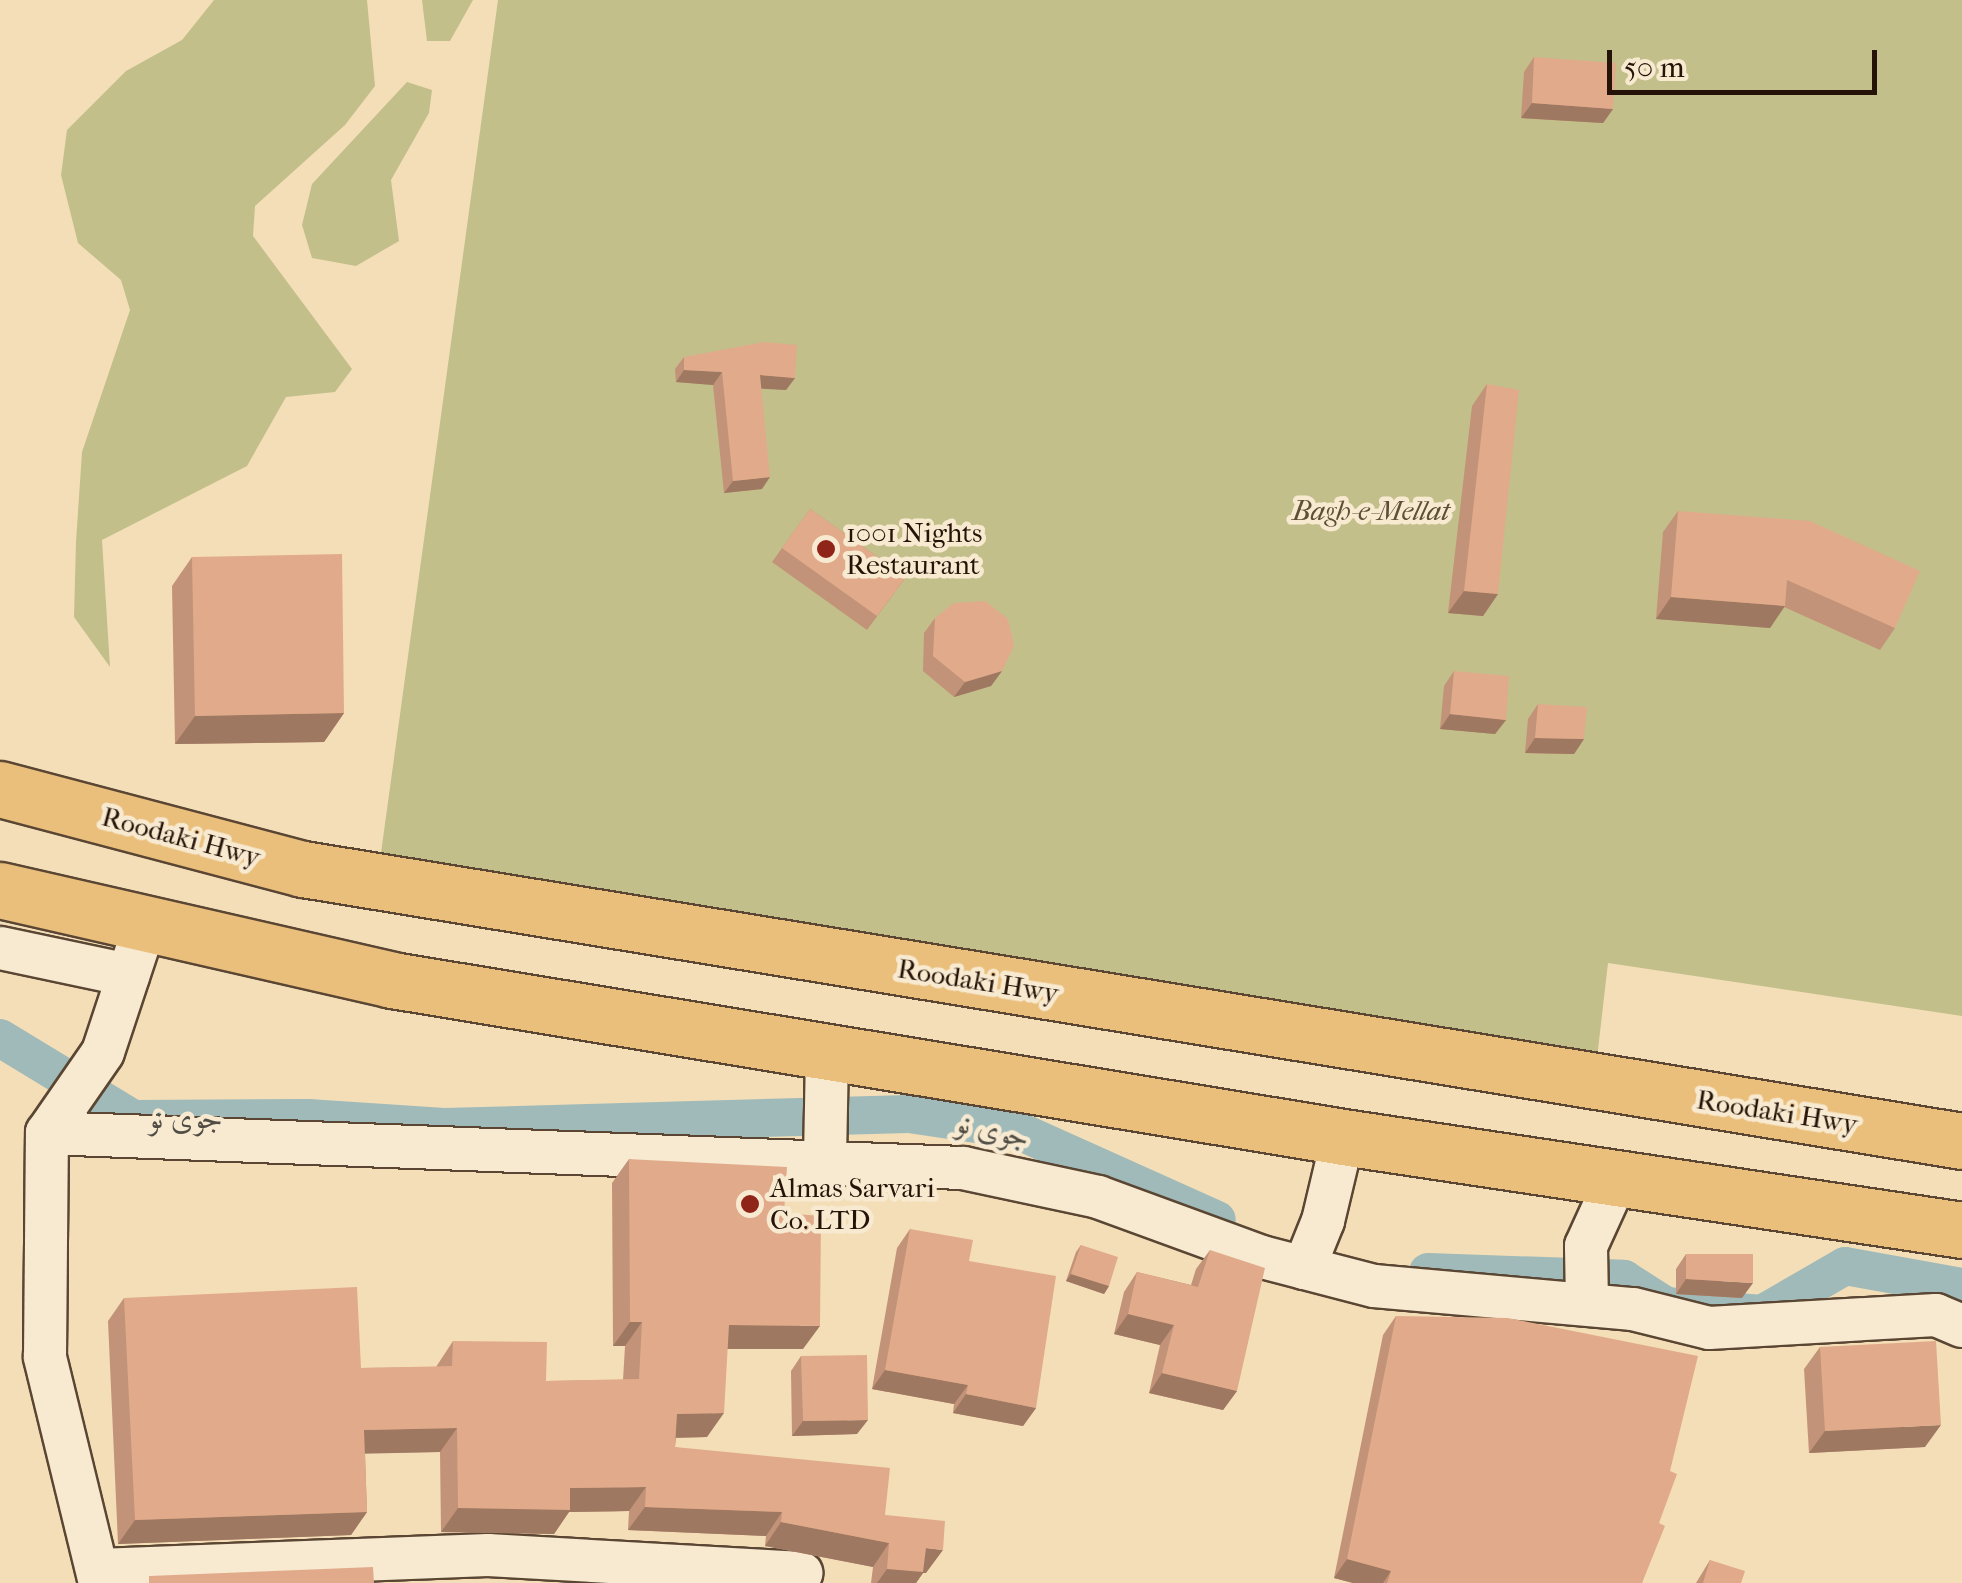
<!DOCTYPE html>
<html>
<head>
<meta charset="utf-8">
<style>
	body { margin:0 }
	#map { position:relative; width:1962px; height:1583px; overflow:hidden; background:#f4deb8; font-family:"IM FELL French Canon",Amiri,serif }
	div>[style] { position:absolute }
	.green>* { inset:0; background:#c2bf8a }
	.canal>* { height:38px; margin:-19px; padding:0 19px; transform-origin:19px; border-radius:19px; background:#9fbab8 }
	.roads { filter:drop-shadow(2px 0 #5a4633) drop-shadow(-2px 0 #5a4633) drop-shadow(0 2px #5a4633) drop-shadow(0 -2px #5a4633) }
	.street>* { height:42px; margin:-21px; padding:0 21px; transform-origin:21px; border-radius:21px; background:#f8ead1 }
	.highway>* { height:55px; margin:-27.5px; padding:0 27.5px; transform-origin:27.5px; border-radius:27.5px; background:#eabf7c }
	.wall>* { inset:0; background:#c29378 }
	.shaded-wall>* { inset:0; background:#9e7861 }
	.building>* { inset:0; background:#e1ab8b }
	.dots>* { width:28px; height:28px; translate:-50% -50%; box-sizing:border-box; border:5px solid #f8ead1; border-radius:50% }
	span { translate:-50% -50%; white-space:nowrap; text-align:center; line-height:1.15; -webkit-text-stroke:9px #f8ead1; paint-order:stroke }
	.park-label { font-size:28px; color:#5d4f35; font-style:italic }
	.poi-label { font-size:28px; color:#261307 }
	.left { translate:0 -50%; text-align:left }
	.street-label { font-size:28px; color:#261307 }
	.water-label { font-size:30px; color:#504d45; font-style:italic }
	.scale { position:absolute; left:1607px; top:50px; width:270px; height:45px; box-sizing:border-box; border:5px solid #261307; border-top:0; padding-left:12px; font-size:30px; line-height:35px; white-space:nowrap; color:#261307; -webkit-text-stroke:8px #f8ead1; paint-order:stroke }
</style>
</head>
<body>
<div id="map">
	<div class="green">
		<i style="clip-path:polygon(214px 0,367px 0,375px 86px,345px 125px,255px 206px,253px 236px,352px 369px,335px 392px,286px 397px,247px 466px,102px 540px,110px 667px,74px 617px,76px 542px,82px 452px,130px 310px,121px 280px,78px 243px,61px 175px,67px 130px,126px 71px,182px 40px)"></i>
		<i style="clip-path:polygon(422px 0,473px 0,450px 41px,427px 41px)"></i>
		<i style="clip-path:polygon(498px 0,1962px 0,1962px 1016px,1608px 963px,1596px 1067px,381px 853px)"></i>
		<i style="clip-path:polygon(407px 82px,432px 90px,429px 113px,391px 180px,399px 241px,356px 266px,312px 258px,302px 225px,312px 184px)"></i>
	</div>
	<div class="canal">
		<i style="left:0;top:1038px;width:156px;rotate:31.3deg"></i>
		<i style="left:133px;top:1119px;width:175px;rotate:-0.3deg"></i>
		<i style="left:308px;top:1118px;width:136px;rotate:3.8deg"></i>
		<i style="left:444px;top:1127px;width:465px;rotate:-1.6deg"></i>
		<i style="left:909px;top:1114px;width:109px;rotate:8.4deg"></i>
		<i style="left:1017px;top:1130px;width:219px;rotate:24.2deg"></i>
		<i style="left:1428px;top:1272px;width:196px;rotate:2deg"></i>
		<i style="left:1624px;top:1279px;width:50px;rotate:32.7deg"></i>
		<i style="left:1666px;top:1306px;width:96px;rotate:4.8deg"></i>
		<i style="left:1762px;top:1314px;width:96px;rotate:-30deg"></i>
		<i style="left:1845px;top:1266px;width:119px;rotate:10.2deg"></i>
	</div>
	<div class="roads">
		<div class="street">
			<i style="left:0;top:948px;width:131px;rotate:11.9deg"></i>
			<i style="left:47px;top:1133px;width:917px;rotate:2.19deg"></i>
			<i style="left:963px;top:1168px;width:138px;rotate:12.1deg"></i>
			<i style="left:1098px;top:1197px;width:175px;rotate:20.1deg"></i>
			<i style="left:1262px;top:1257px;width:116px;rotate:14.5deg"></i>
			<i style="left:1374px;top:1286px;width:260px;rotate:5.1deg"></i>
			<i style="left:1633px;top:1309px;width:78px;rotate:14deg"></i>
			<i style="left:1709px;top:1328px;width:227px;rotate:-3.3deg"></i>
			<i style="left:1936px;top:1315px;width:28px;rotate:23deg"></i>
			<i style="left:825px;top:1159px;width:108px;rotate:-88.9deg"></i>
			<i style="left:1304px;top:1268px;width:51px;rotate:-68deg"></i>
			<i style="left:1323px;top:1221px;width:86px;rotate:-76.6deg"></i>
			<i style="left:1587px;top:1304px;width:58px;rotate:-91deg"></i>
			<i style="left:1586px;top:1246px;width:75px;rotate:-65.5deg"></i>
			<i style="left:99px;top:1570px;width:389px;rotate:-2.2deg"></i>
			<i style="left:488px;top:1555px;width:314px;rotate:3.3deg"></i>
			<i style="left:100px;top:1583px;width:233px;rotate:-103.7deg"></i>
			<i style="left:45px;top:1357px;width:224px;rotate:-89.5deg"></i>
			<i style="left:47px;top:1133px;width:98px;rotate:-55.3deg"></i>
			<i style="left:103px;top:1052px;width:131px;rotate:-71.7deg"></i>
		</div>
		<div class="highway">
			<i style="left:0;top:789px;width:313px;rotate:14.8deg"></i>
			<i style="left:303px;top:869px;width:1681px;rotate:9.31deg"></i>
			<i style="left:0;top:890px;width:402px;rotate:12.9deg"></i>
			<i style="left:392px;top:980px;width:964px;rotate:9.37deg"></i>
			<i style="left:1343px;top:1137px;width:626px;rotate:8.54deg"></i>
		</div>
	</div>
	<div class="wall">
		<i style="clip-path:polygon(1534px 57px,1613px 109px,1603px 123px,1521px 118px,1524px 72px)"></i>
		<i style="clip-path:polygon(684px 357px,795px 378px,786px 390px,761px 388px,762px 489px,724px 493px,713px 385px,676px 382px,675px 369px)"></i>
		<i style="clip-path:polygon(1487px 384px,1498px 594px,1483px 616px,1448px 613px,1472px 406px)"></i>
		<i style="clip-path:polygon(810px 509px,906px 577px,867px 630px,772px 562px)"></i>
		<i style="clip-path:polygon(1678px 511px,1895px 628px,1880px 650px,1784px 607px,1770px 628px,1656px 619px,1663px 532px)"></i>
		<i style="clip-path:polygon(192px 557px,344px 713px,324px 742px,175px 744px,172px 586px)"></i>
		<i style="clip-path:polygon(935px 618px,1002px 671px,991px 686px,954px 697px,923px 671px,924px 633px)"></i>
		<i style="clip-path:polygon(1454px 671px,1506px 720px,1495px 734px,1440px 729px,1444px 686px)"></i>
		<i style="clip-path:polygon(1538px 704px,1584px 739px,1574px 754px,1525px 753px,1528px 719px)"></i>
		<i style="clip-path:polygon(629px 1159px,784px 1213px,803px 1349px,727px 1349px,707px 1437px,676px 1438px,675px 1447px,885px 1515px,926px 1573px,923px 1573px,916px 1583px,871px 1583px,873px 1567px,765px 1546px,766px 1536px,628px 1530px,629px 1511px,569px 1512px,554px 1534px,441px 1532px,440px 1452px,365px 1453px,367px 1512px,351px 1535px,118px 1544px,108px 1321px,124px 1298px,361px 1368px,436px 1367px,453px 1341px,546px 1381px,623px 1380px,625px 1346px,613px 1346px,612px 1183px)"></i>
		<i style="clip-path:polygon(910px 1229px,969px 1261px,1036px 1408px,1023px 1426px,953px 1413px,954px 1404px,872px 1389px,897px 1248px)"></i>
		<i style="clip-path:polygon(1081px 1245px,1109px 1286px,1104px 1294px,1066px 1281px,1076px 1252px)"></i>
		<i style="clip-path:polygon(1210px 1250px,1237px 1391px,1223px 1410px,1149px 1393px,1160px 1345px,1114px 1334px,1124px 1292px,1137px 1272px,1191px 1285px,1196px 1269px)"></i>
		<i style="clip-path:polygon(1686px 1254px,1742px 1298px,1676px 1294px,1676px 1269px)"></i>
		<i style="clip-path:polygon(1396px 1316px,1659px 1523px,1642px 1583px,1353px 1583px,1334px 1578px,1383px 1335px)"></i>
		<i style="clip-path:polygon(1820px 1347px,1925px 1447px,1809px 1453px,1804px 1369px)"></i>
		<i style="clip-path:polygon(801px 1356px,857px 1434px,792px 1436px,791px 1371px)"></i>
		<i style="clip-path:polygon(1710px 1560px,1741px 1583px,1696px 1583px)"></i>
	</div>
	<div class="shaded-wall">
		<i style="clip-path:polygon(1532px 103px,1613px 109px,1603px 123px,1521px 118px)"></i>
		<i style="clip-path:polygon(684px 370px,722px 372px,713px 385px,676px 382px)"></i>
		<i style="clip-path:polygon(760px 375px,795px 378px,786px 390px,751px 388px)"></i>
		<i style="clip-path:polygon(770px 477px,762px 489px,724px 493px,733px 481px)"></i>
		<i style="clip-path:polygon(1464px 591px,1498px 594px,1483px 616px,1448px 613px)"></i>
		<i style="clip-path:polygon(1671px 597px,1785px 606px,1770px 628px,1656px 619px)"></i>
		<i style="clip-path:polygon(1002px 671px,991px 686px,954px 697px,965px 682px)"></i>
		<i style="clip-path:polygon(344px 713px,324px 742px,175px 744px,195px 716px)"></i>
		<i style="clip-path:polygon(1450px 714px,1506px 720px,1495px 734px,1440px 729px)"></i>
		<i style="clip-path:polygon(1535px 738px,1584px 739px,1574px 754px,1525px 753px)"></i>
		<i style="clip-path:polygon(1071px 1274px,1109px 1286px,1104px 1294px,1066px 1281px)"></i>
		<i style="clip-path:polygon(1686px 1279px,1753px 1283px,1742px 1298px,1676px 1294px)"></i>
		<i style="clip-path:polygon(1128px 1314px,1174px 1325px,1160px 1345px,1114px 1334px)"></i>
		<i style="clip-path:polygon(630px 1322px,642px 1322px,625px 1346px,613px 1346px)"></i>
		<i style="clip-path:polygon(729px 1325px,820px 1326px,803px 1349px,712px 1349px)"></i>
		<i style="clip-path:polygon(885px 1370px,968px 1385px,954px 1404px,872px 1389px)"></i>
		<i style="clip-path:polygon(1162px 1373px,1237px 1391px,1223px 1410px,1149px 1393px)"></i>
		<i style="clip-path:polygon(966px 1394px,1036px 1408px,1023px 1426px,953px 1413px)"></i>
		<i style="clip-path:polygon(724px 1413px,707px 1437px,660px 1438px,677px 1414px)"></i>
		<i style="clip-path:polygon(868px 1420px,857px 1434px,792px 1436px,803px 1421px)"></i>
		<i style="clip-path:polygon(1941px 1425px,1925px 1447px,1809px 1453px,1825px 1431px)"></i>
		<i style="clip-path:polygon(457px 1428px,440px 1452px,347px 1454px,364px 1430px)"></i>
		<i style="clip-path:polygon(646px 1487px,629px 1511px,569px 1512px,554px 1534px,441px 1532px,458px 1508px,570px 1488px)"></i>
		<i style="clip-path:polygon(645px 1507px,782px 1512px,766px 1536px,628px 1530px)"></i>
		<i style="clip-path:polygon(367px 1512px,351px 1535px,118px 1544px,135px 1520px)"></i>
		<i style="clip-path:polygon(781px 1522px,889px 1543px,873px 1567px,765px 1546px)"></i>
		<i style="clip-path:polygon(926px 1548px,943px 1550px,926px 1573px,923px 1573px,916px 1583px,877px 1583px,887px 1569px)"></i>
		<i style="clip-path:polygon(1347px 1559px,1391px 1571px,1383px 1583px,1353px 1583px,1334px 1578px)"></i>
	</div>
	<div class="building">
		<i style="clip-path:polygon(1534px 57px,1616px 63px,1613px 109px,1532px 103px)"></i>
		<i style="clip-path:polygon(764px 342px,797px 345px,795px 378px,760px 375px,770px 477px,733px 481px,722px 372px,684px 370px,684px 357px)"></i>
		<i style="clip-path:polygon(1487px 384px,1519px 390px,1498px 594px,1464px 591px)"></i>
		<i style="clip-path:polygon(810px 509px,906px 577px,877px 616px,782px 548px)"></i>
		<i style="clip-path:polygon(1678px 511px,1810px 521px,1920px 571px,1895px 628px,1787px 580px,1785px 606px,1671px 597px)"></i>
		<i style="clip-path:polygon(342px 554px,344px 713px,195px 716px,192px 557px)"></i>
		<i style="clip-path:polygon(985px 601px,1008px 619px,1014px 646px,1002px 671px,965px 682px,933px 656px,935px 618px,954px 603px)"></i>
		<i style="clip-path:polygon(1454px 671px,1509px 676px,1506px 720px,1450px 714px)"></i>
		<i style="clip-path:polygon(1538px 704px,1587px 707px,1584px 739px,1535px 738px)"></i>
		<i style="clip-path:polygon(629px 1159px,787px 1167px,784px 1213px,821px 1216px,820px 1326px,729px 1325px,724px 1413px,677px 1414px,675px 1447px,890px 1468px,885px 1515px,945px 1521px,943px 1550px,926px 1548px,923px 1572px,887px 1569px,889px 1543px,781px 1522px,782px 1512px,645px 1507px,646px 1487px,570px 1488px,570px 1510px,458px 1508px,457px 1428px,364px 1430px,367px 1512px,135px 1520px,124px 1298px,357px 1287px,361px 1368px,452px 1366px,453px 1341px,547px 1342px,546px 1381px,639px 1379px,642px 1322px,630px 1322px)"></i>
		<i style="clip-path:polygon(910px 1229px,973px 1240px,969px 1261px,1056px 1276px,1036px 1408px,966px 1394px,968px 1385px,885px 1370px)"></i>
		<i style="clip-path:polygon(1081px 1245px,1118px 1257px,1109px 1286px,1071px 1274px)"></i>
		<i style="clip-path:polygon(1210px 1250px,1265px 1268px,1237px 1391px,1162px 1373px,1174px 1325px,1128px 1314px,1137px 1272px,1198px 1287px)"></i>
		<i style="clip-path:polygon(1686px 1254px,1753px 1254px,1753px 1283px,1686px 1279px)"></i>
		<i style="clip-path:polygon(1396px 1316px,1508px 1318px,1698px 1356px,1670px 1471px,1677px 1474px,1659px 1523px,1665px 1526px,1642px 1583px,1387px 1583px,1391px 1571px,1347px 1559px)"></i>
		<i style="clip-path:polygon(1936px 1341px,1941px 1425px,1825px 1431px,1820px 1347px)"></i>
		<i style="clip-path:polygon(867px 1355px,868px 1420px,803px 1421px,801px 1356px)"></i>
		<i style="clip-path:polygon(1710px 1560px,1745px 1571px,1741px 1583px,1703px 1583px)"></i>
		<i style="clip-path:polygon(373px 1567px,374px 1583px,149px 1583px,149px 1576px)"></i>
	</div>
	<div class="dots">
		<i style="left:826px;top:549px;background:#8f2418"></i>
		<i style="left:750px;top:1204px;background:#8f2418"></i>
	</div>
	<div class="park-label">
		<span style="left:1371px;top:511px">Bagh-e-Mellat</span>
	</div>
	<div class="poi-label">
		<span class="left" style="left:846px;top:549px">1001 Nights<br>Restaurant</span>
		<span class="left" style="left:770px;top:1204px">Almas Sarvari<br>Co. LTD</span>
	</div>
	<div class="street-label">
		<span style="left:181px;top:837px;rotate:15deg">Roodaki Hwy</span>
		<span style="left:978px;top:981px;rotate:9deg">Roodaki Hwy</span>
		<span style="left:1777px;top:1112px;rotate:9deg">Roodaki Hwy</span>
	</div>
	<div class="water-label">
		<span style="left:186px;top:1119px">جوی نو</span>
		<span style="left:993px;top:1131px;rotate:13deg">جوی نو</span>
	</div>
	<div class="scale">50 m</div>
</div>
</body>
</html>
